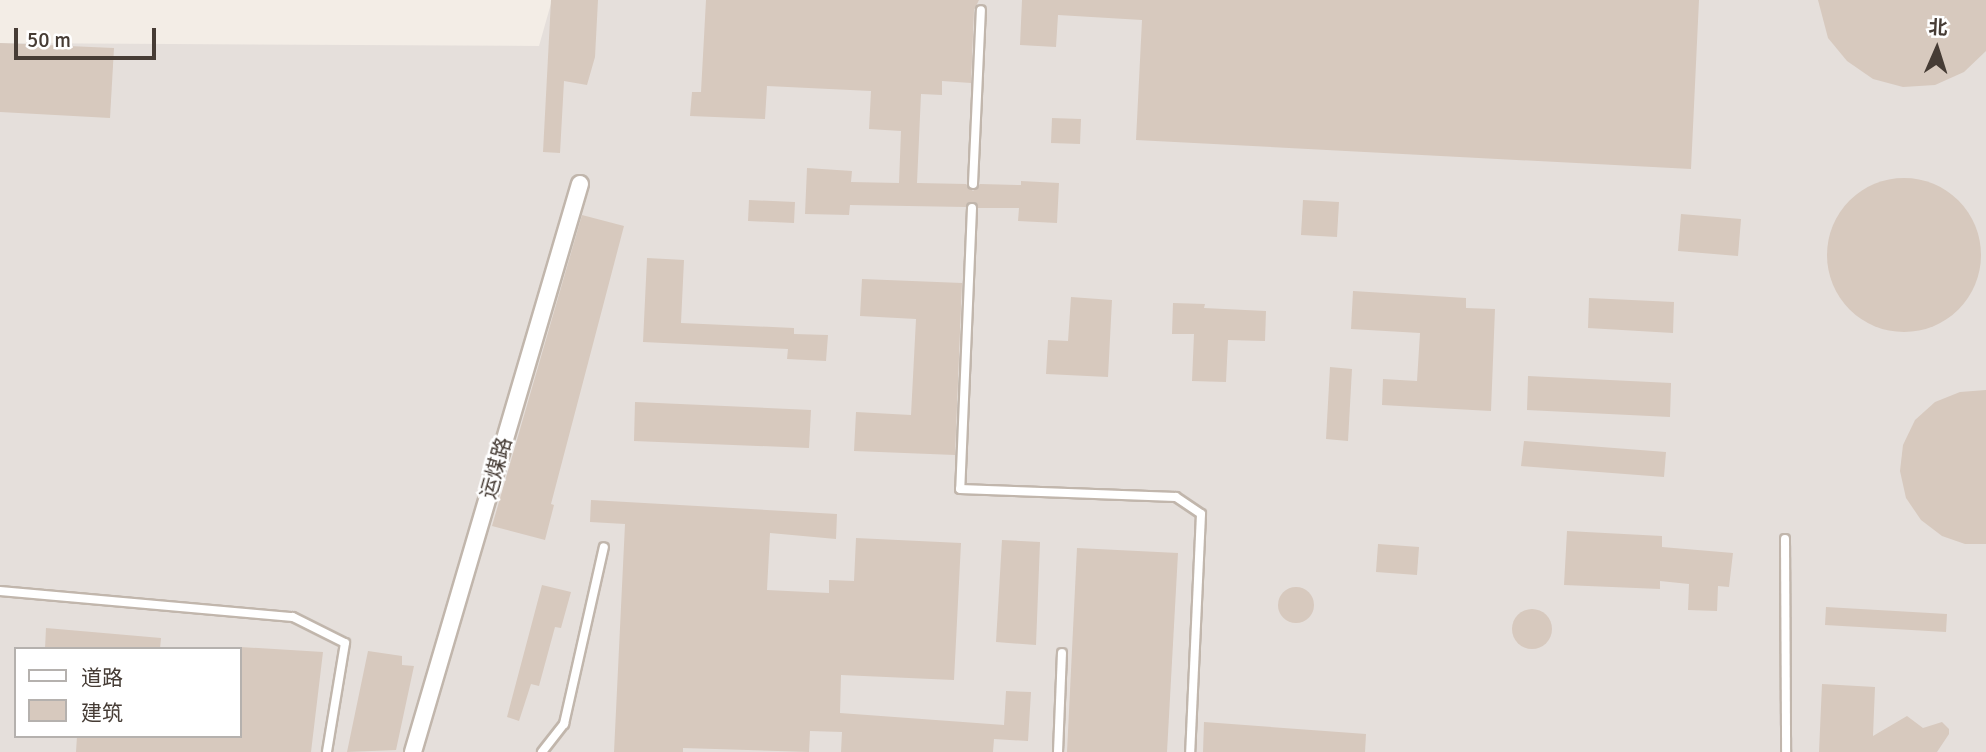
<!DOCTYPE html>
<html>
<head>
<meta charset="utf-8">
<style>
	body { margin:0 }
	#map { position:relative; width:1986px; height:752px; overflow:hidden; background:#f3ede6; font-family:Signika,"Noto Sans SC",sans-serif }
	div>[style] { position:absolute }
	.industrial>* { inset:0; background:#e5dfdb }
	.building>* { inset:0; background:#d7c9be }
	.round { border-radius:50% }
	.roads { filter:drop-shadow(2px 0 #c1b6ac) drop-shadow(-2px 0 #c1b6ac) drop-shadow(0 2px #c1b6ac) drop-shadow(0 -2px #c1b6ac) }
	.lane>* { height:8px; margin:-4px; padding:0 4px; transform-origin:4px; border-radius:4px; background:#fff }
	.street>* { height:16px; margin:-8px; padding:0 8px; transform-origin:8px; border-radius:8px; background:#fff }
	span { translate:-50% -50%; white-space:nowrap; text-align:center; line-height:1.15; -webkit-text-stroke:5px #fff; paint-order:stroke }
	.street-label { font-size:21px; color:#463c35 }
	.legend { position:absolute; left:14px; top:647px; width:228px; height:91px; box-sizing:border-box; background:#fff; border:2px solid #b5b1ae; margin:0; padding:9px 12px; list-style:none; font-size:21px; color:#463c35 }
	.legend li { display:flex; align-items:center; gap:14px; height:35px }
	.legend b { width:35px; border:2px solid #b5b1ae }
	.north { position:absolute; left:1902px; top:14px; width:70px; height:70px; -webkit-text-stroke:5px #fff; paint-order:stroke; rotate:3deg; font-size:19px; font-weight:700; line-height:28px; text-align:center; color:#463c35 }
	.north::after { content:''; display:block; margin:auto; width:24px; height:32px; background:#463c35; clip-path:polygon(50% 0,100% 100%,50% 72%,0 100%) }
	.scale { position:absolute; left:14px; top:28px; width:142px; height:32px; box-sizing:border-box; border:4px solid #463c35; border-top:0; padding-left:9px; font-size:21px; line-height:24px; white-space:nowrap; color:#463c35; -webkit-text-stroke:5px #fff; paint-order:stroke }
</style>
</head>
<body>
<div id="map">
	<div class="industrial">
		<i style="clip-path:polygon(evenodd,552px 0,1986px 0,1986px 752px,0 752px,0 43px,539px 46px,552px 0,16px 649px,240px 649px,240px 736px,16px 736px,16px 649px)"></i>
	</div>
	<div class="building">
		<i style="clip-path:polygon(551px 0,598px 0,595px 57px,587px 85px,564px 81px,560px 153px,543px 152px)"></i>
		<i style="clip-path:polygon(706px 0,979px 0,974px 10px,971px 83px,942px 81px,942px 95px,921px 94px,917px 183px,966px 184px,973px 191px,980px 184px,1021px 185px,1021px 181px,1059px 183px,1057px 223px,1018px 221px,1019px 208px,978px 208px,972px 202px,966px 207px,850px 205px,849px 215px,805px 214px,807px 168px,852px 171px,851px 182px,899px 183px,901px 131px,869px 129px,871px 91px,767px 86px,765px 119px,690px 116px,692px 92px,701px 92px)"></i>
		<i style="clip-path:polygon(1022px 0,1699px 0,1691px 169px,1136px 140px,1142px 20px,1058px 15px,1056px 47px,1020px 45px)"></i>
		<i style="clip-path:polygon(1818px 0,1986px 0,1986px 51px,1964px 72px,1935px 85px,1903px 87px,1873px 79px,1847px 61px,1828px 38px)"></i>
		<i style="clip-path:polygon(0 43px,114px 48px,110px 118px,0 112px)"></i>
		<i style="clip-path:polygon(1052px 118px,1081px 119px,1080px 144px,1051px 143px)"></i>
		<i class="round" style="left:1827px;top:178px;width:154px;height:154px"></i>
		<i style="clip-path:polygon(749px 200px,795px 202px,794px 223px,748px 221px)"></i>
		<i style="clip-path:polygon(1303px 200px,1339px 202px,1337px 237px,1301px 235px)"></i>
		<i style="clip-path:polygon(1681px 214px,1741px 219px,1738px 256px,1678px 251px)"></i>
		<i style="clip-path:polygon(582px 215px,624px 226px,551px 504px,554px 505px,545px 540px,492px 526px)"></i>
		<i style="clip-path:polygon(647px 258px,684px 260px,681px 323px,794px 328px,794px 334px,828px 335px,826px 361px,787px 359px,788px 349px,643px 342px)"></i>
		<i style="clip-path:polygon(862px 279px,962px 283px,955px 455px,854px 451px,856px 412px,911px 415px,916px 319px,860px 316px)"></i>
		<i style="clip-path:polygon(1353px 291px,1466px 298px,1466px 308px,1495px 309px,1491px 411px,1382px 405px,1383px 379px,1417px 381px,1420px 333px,1351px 329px)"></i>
		<i style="clip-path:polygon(1071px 297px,1112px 300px,1108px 377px,1046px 374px,1048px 340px,1068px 341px)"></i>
		<i style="clip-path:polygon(1589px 298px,1674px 302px,1673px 333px,1588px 328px)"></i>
		<i style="clip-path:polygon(1173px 303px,1205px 304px,1204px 308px,1266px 311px,1265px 341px,1228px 340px,1226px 382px,1192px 381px,1194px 334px,1172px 334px)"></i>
		<i style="clip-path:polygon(1330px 367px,1352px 369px,1348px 441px,1326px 439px)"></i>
		<i style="clip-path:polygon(1528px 376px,1671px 383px,1670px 417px,1527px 410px)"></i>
		<i style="clip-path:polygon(1986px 390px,1986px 544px,1965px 544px,1942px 536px,1921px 520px,1906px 498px,1900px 471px,1903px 445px,1915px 420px,1935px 402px,1960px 392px)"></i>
		<i style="clip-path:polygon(635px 402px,811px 410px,809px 448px,634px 441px)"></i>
		<i style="clip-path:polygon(1524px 441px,1666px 452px,1664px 477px,1521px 466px)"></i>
		<i style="clip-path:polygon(591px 500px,837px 514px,836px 539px,770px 533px,767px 590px,829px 593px,829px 580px,854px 581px,856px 538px,961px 543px,954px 680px,841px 675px,840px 713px,1004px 725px,1006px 691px,1031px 692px,1028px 741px,994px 739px,993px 752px,841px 752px,842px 732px,810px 731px,809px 752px,683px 748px,683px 752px,614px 752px,625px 524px,590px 522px)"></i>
		<i style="clip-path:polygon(1567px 531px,1662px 536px,1662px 547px,1733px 553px,1729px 587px,1718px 586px,1717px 611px,1688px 610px,1689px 584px,1660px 581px,1660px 589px,1564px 585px)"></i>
		<i style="clip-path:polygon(1002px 540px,1040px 542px,1036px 645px,996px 642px)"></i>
		<i style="clip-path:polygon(1378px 544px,1419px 547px,1417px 575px,1376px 572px)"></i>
		<i style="clip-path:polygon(1077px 548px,1178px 553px,1167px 752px,1067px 752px)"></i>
		<i style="clip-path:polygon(542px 585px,571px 592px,561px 628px,555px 627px,539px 686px,531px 684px,519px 721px,507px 717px)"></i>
		<i class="round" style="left:1278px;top:587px;width:36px;height:36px"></i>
		<i style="clip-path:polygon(1826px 607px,1947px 614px,1946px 632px,1825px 625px)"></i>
		<i class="round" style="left:1512px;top:609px;width:40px;height:40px"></i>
		<i style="clip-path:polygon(46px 628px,161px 638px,160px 649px,45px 649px)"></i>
		<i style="clip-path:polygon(240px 647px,323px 652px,311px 752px,76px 752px,77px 736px,240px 736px)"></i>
		<i style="clip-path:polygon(368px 651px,402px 656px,402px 665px,414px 666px,396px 750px,347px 752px)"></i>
		<i style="clip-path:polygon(1822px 684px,1875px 687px,1873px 736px,1907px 716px,1923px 728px,1942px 722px,1949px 729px,1949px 734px,1937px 752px,1819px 752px)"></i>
		<i style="clip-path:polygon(1204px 722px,1366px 734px,1365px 752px,1203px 752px)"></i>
	</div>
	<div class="roads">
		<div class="lane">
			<i style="left:973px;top:184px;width:174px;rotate:-87.4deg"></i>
			<i style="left:972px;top:208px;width:281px;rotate:92.4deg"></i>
			<i style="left:960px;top:489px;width:216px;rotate:2.1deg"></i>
			<i style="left:1176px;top:497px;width:30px;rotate:34deg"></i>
			<i style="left:1201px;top:514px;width:238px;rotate:92.6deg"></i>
			<i style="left:1785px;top:539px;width:213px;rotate:89.7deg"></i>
			<i style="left:0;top:591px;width:294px;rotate:5.1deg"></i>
			<i style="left:293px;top:617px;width:58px;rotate:26.6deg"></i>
			<i style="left:345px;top:643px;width:110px;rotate:99.4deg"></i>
			<i style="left:542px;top:752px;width:36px;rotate:-52deg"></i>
			<i style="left:564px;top:724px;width:181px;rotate:-77.3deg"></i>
			<i style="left:1058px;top:752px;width:99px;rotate:-87.7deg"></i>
		</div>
		<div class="street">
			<i style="left:413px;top:752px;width:592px;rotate:-73.62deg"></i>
		</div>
	</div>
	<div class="street-label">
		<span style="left:496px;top:468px;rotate:-74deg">运煤路</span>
	</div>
	<ul class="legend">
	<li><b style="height:9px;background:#fff"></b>道路</li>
	<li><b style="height:19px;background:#d7c9be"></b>建筑</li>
	</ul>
	<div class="north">北</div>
	<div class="scale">50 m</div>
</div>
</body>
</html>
